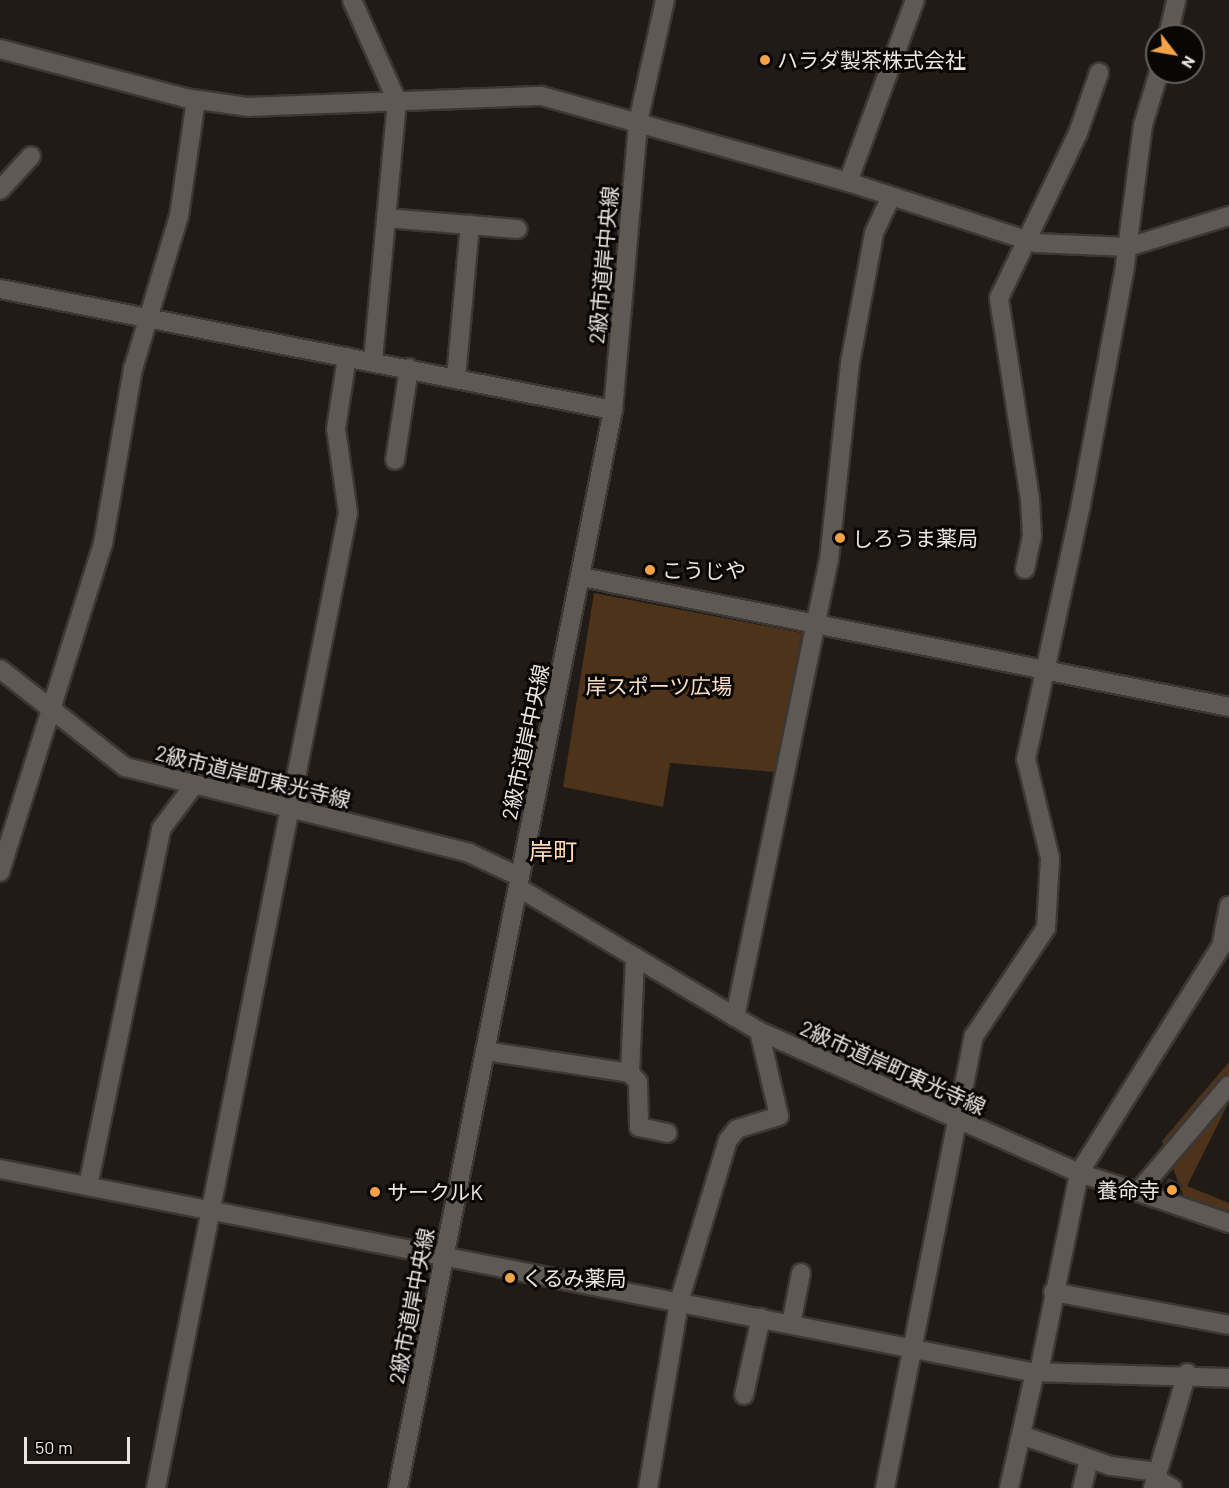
<!DOCTYPE html>
<html>
<head>
<meta charset="utf-8">
<style>
	body { margin:0 }
	#map { position:relative; width:1229px; height:1488px; overflow:hidden; background:#201b17; font-family:Barlow,"Noto Sans JP",sans-serif }
	div>[style] { position:absolute }
	.green>* { inset:0; background:#4d3319 }
	.building>* { inset:0; background:#36312c }
	.roads { filter:drop-shadow(2px 0 #3b3735) drop-shadow(-2px 0 #3b3735) drop-shadow(0 2px #3b3735) drop-shadow(0 -2px #3b3735) }
	.minor>* { height:18px; margin:-9px; padding:0 9px; transform-origin:9px; border-radius:9px; background:#5f5954 }
	.dots>* { width:16px; height:16px; translate:-50% -50%; box-sizing:border-box; border:3px solid #080705; border-radius:50% }
	span { translate:-50% -50%; white-space:nowrap; text-align:center; line-height:1.15; -webkit-text-stroke:6px #080705; paint-order:stroke }
	.poi-label { font-size:21px; color:#e9e6e3 }
	.left { translate:0 -50%; text-align:left }
	.right { translate:-100% -50%; text-align:right }
	.street-label { font-size:21px; color:#e9e6e3 }
	.park-label { font-size:21px; color:#f8ddc4 }
	.quarter-label { font-size:24px; color:#ffdab9 }
	.north { position:absolute; left:1145px; top:24px; width:60px; height:60px; box-sizing:border-box; background:#080705; border:2px solid #62605e; border-radius:50%; rotate:121deg; font-size:16px; font-weight:700; line-height:24px; text-align:center; color:#e9e6e3 }
	.north::after { content:''; display:block; margin:auto; width:21px; height:27px; background:#f6a247; clip-path:polygon(50% 0,100% 100%,50% 72%,0 100%) }
	.scale { position:absolute; left:24px; top:1437px; width:106px; height:27px; box-sizing:border-box; border:3px solid #e9e6e3; border-top:0; padding-left:8px; font-size:18px; line-height:21px; white-space:nowrap; color:#e9e6e3; -webkit-text-stroke:4px #080705; paint-order:stroke }
</style>
</head>
<body>
<div id="map">
	<div class="green">
		<i style="clip-path:polygon(594px 593px,802px 633px,775px 772px,670px 763px,663px 807px,563px 787px)"></i>
		<i style="clip-path:polygon(1229px 1062px,1229px 1102px,1187px 1186px,1229px 1203px,1229px 1218px,1185px 1199px,1162px 1141px)"></i>
	</div>
	<div class="building">
		<i style="clip-path:polygon(1168px 1178px,1183px 1184px,1179px 1194px,1164px 1189px)"></i>
	</div>
	<div class="roads">
		<div class="minor">
			<i style="left:352px;top:0;width:111px;rotate:66deg"></i>
			<i style="left:397px;top:101px;width:261px;rotate:95.3deg"></i>
			<i style="left:1168px;top:36px;width:37px;rotate:-77deg"></i>
			<i style="left:0;top:49px;width:191px;rotate:14.8deg"></i>
			<i style="left:185px;top:98px;width:65px;rotate:8deg"></i>
			<i style="left:249px;top:107px;width:293px;rotate:-2.2deg"></i>
			<i style="left:542px;top:96px;width:318px;rotate:15.7deg"></i>
			<i style="left:848px;top:182px;width:198px;rotate:18deg"></i>
			<i style="left:1036px;top:243px;width:92px;rotate:2.5deg"></i>
			<i style="left:1128px;top:247px;width:106px;rotate:-17.1deg"></i>
			<i style="left:848px;top:182px;width:194px;rotate:-69.8deg"></i>
			<i style="left:0;top:190px;width:46px;rotate:-47.6deg"></i>
			<i style="left:386px;top:218px;width:132px;rotate:4.8deg"></i>
			<i style="left:0;top:289px;width:625px;rotate:11.17deg"></i>
			<i style="left:456px;top:378px;width:154px;rotate:-84.8deg"></i>
			<i style="left:395px;top:460px;width:93px;rotate:-81.3deg"></i>
			<i style="left:1025px;top:569px;width:33px;rotate:-78deg"></i>
			<i style="left:1032px;top:537px;width:38px;rotate:-93deg"></i>
			<i style="left:1030px;top:499px;width:203px;rotate:-98.8deg"></i>
			<i style="left:999px;top:298px;width:183px;rotate:-64.4deg"></i>
			<i style="left:1078px;top:133px;width:64px;rotate:-70.7deg"></i>
			<i style="left:582px;top:577px;width:660px;rotate:11.36deg"></i>
			<i style="left:0;top:669px;width:159px;rotate:38.1deg"></i>
			<i style="left:125px;top:767px;width:355px;rotate:14deg"></i>
			<i style="left:469px;top:853px;width:56px;rotate:25.2deg"></i>
			<i style="left:0;top:872px;width:344px;rotate:-72.6deg"></i>
			<i style="left:103px;top:544px;width:178px;rotate:-80.3deg"></i>
			<i style="left:133px;top:369px;width:160px;rotate:-73.3deg"></i>
			<i style="left:179px;top:216px;width:117px;rotate:-81.7deg"></i>
			<i style="left:519px;top:888px;width:279px;rotate:30.8deg"></i>
			<i style="left:759px;top:1031px;width:350px;rotate:23.9deg"></i>
			<i style="left:1079px;top:1173px;width:62px;rotate:17.9deg"></i>
			<i style="left:1138px;top:1192px;width:140px;rotate:-49.6deg"></i>
			<i style="left:735px;top:1017px;width:467px;rotate:-78.4deg"></i>
			<i style="left:829px;top:560px;width:198px;rotate:-83.9deg"></i>
			<i style="left:850px;top:363px;width:132px;rotate:-79.5deg"></i>
			<i style="left:874px;top:233px;width:40px;rotate:-65deg"></i>
			<i style="left:485px;top:1051px;width:147px;rotate:8.6deg"></i>
			<i style="left:630px;top:1073px;width:116px;rotate:-87.5deg"></i>
			<i style="left:630px;top:1073px;width:12px;rotate:48deg"></i>
			<i style="left:638px;top:1082px;width:45px;rotate:88.7deg"></i>
			<i style="left:639px;top:1127px;width:29px;rotate:12deg"></i>
			<i style="left:0;top:1169px;width:1051px;rotate:11.14deg"></i>
			<i style="left:1031px;top:1372px;width:198px;rotate:1.7deg"></i>
			<i style="left:88px;top:1186px;width:364px;rotate:-78.4deg"></i>
			<i style="left:161px;top:829px;width:55px;rotate:-53.1deg"></i>
			<i style="left:1138px;top:1192px;width:96px;rotate:18.8deg"></i>
			<i style="left:1053px;top:1292px;width:179px;rotate:10.6deg"></i>
			<i style="left:791px;top:1324px;width:52px;rotate:-78.9deg"></i>
			<i style="left:1039px;top:1372px;width:203px;rotate:-78.6deg"></i>
			<i style="left:1079px;top:1173px;width:267px;rotate:-57.9deg"></i>
			<i style="left:1221px;top:947px;width:42px;rotate:-79deg"></i>
			<i style="left:744px;top:1395px;width:79px;rotate:-77.6deg"></i>
			<i style="left:1021px;top:1435px;width:95px;rotate:19deg"></i>
			<i style="left:1111px;top:1466px;width:46px;rotate:7.4deg"></i>
			<i style="left:1155px;top:1478px;width:20px;rotate:30deg"></i>
			<i style="left:156px;top:1488px;width:994px;rotate:-78.86deg"></i>
			<i style="left:348px;top:513px;width:85px;rotate:-98.1deg"></i>
			<i style="left:336px;top:429px;width:73px;rotate:-81.3deg"></i>
			<i style="left:398px;top:1488px;width:1099px;rotate:-78.72deg"></i>
			<i style="left:613px;top:410px;width:289px;rotate:-85deg"></i>
			<i style="left:638px;top:122px;width:125px;rotate:-77.5deg"></i>
			<i style="left:648px;top:1488px;width:189px;rotate:-80.5deg"></i>
			<i style="left:679px;top:1302px;width:169px;rotate:-73.2deg"></i>
			<i style="left:728px;top:1140px;width:14px;rotate:-51deg"></i>
			<i style="left:737px;top:1129px;width:44px;rotate:-17.2deg"></i>
			<i style="left:779px;top:1116px;width:87px;rotate:-103.2deg"></i>
			<i style="left:885px;top:1488px;width:461px;rotate:-78.9deg"></i>
			<i style="left:974px;top:1036px;width:130px;rotate:-56.3deg"></i>
			<i style="left:1046px;top:928px;width:70px;rotate:-86.7deg"></i>
			<i style="left:1050px;top:858px;width:102px;rotate:-103.6deg"></i>
			<i style="left:1026px;top:759px;width:261px;rotate:-77.8deg"></i>
			<i style="left:1081px;top:504px;width:235px;rotate:-79.5deg"></i>
			<i style="left:1124px;top:273px;width:149px;rotate:-82.7deg"></i>
			<i style="left:1143px;top:125px;width:55px;rotate:-73.2deg"></i>
			<i style="left:1009px;top:1488px;width:119px;rotate:-77.4deg"></i>
			<i style="left:1082px;top:1488px;width:30px;rotate:-76deg"></i>
			<i style="left:1153px;top:1488px;width:120px;rotate:-73.5deg"></i>
		</div>
	</div>
	<div class="dots">
		<i style="left:765px;top:60px;background:#f6a247"></i>
		<i style="left:840px;top:538px;background:#f6a247"></i>
		<i style="left:650px;top:570px;background:#f6a247"></i>
		<i style="left:1172px;top:1190px;background:#f6a247"></i>
		<i style="left:375px;top:1192px;background:#f6a247"></i>
		<i style="left:510px;top:1278px;background:#f6a247"></i>
	</div>
	<div class="poi-label">
		<span class="left" style="left:777px;top:60px">ハラダ製茶株式会社</span>
		<span class="left" style="left:852px;top:538px">しろうま薬局</span>
		<span class="left" style="left:662px;top:570px">こうじや</span>
		<span class="right" style="left:1160px;top:1190px">養命寺</span>
		<span class="left" style="left:387px;top:1192px">サークルK</span>
		<span class="left" style="left:522px;top:1278px">くるみ薬局</span>
	</div>
	<div class="street-label">
		<span style="left:603px;top:265px;rotate:-85deg">2級市道岸中央線</span>
		<span style="left:525px;top:742px;rotate:-78deg">2級市道岸中央線</span>
		<span style="left:253px;top:776px;rotate:14deg">2級市道岸町東光寺線</span>
		<span style="left:893px;top:1067px;rotate:24deg">2級市道岸町東光寺線</span>
		<span style="left:411px;top:1306px;rotate:-79deg">2級市道岸中央線</span>
	</div>
	<div class="park-label">
		<span style="left:659px;top:686px">岸スポーツ広場</span>
	</div>
	<div class="quarter-label">
		<span style="left:553px;top:851px">岸町</span>
	</div>
	<div class="north">N</div>
	<div class="scale">50 m</div>
</div>
</body>
</html>
